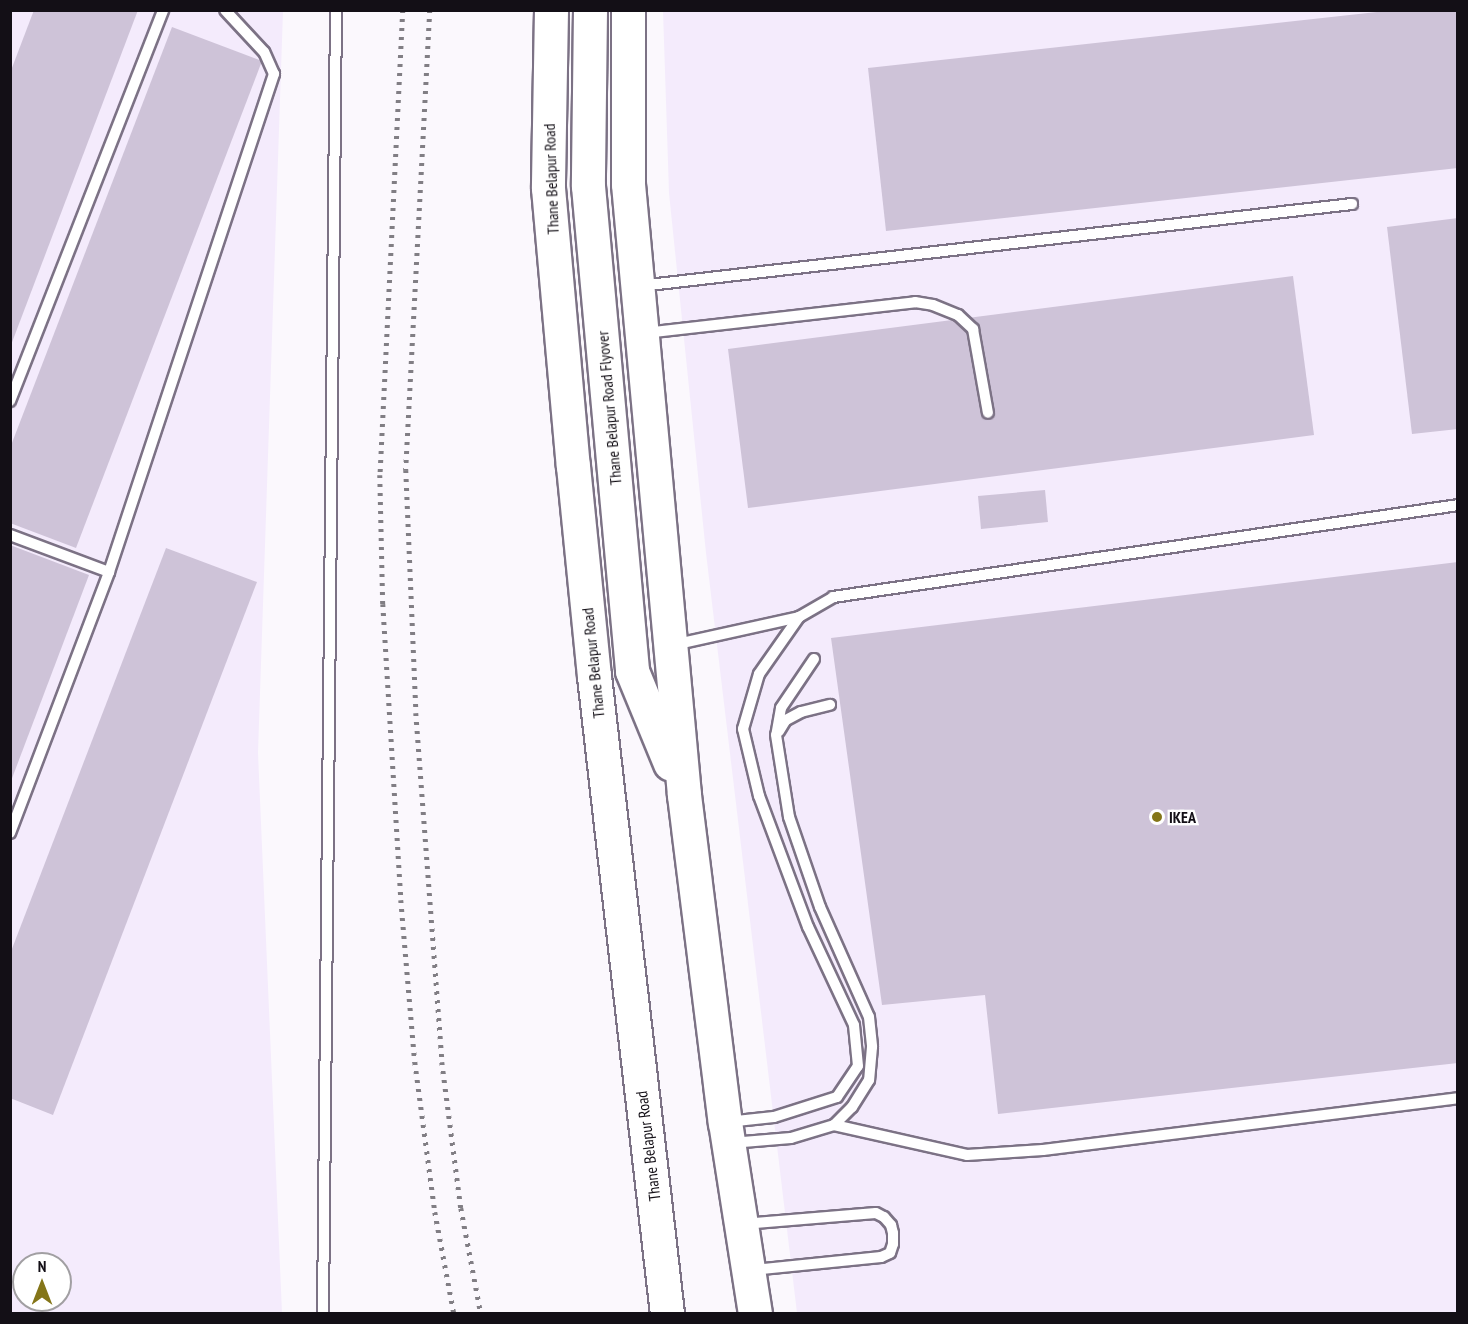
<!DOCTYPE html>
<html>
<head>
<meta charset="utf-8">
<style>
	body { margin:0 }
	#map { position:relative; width:1468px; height:1324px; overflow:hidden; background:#fbf8fd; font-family:"PT Sans Narrow",sans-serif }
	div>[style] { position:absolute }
	.built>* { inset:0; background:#f4ebfc }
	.building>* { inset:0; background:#cec3d8 }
	.roads { filter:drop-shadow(2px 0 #7c7285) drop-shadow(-2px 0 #7c7285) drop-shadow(0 2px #7c7285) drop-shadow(0 -2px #7c7285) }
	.lane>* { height:10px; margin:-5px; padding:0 5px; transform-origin:5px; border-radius:5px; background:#fff }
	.primary>* { height:33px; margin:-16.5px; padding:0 16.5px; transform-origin:16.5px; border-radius:16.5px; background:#fff }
	.rail>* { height:4.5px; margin-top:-2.25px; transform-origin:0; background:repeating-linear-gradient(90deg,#817e84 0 3px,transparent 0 9px) }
	.dots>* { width:16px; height:16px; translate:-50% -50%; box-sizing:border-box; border:3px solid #fff; border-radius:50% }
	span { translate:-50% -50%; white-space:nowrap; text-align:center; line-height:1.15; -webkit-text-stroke:4.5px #fff; paint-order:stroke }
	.street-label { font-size:16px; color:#130f16 }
	.poi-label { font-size:16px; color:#130f16; font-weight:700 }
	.left { translate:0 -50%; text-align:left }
	.frame { position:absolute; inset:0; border:12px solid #130f16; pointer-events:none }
	.north { position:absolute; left:12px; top:1252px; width:60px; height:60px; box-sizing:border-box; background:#fff; border:2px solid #a19fa2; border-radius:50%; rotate:0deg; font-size:16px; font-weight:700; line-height:24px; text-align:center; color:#130f16 }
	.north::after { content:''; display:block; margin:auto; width:21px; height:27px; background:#847518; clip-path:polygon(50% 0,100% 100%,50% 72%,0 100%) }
</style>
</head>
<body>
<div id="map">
	<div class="built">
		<i style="clip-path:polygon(evenodd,10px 11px,283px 11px,258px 753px,282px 1313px,11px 1313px,10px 11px,24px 1264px,60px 1264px,60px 1300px,24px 1300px,24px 1264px)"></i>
		<i style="clip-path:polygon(663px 11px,1457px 11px,1457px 1313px,797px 1313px,706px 553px,669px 193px)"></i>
	</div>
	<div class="building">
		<i style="clip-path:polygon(34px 10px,138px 10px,11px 345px,10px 73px)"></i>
		<i style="clip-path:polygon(1395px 10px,1458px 10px,1458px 168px,886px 231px,868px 68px)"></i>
		<i style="clip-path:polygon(172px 27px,262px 61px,76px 548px,10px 523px,10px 448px)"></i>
		<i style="clip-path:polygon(1458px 218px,1458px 429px,1412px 434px,1387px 227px)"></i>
		<i style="clip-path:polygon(1293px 276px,1314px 435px,748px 508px,728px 349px)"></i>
		<i style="clip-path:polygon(1045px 490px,1048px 522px,981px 529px,978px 496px)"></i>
		<i style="clip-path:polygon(10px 545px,89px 575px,11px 781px,10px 781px)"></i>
		<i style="clip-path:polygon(166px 548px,257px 582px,53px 1115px,10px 1098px,10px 954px)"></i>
		<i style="clip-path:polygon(1458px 562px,1458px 1063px,998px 1114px,985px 995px,882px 1005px,831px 638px)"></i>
	</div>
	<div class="roads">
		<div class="lane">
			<i style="left:640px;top:286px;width:717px;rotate:-6.57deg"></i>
			<i style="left:645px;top:333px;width:272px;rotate:-6.5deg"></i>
			<i style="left:915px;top:302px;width:18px;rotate:9deg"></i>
			<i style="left:933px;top:305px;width:27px;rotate:22deg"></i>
			<i style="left:958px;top:315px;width:21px;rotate:43deg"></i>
			<i style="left:973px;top:329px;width:85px;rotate:79.9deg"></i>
			<i style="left:10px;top:401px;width:420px;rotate:-68.6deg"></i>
			<i style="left:10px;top:535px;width:106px;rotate:20.5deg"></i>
			<i style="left:673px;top:645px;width:129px;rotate:-12.5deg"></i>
			<i style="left:799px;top:617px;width:39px;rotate:-30deg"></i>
			<i style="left:833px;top:597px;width:632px;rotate:-8.37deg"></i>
			<i style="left:814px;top:659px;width:59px;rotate:124deg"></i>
			<i style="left:781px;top:708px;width:27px;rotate:100deg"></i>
			<i style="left:776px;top:735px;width:83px;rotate:81deg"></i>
			<i style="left:789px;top:817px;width:95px;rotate:71deg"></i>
			<i style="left:820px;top:907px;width:120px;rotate:66deg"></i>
			<i style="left:869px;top:1017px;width:30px;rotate:84deg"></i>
			<i style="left:872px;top:1047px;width:33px;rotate:95deg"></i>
			<i style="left:869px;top:1080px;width:32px;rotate:122deg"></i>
			<i style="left:852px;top:1107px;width:25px;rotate:135deg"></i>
			<i style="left:779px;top:731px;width:13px;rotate:-58deg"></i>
			<i style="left:786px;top:720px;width:17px;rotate:-28deg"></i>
			<i style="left:801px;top:712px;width:30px;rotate:-14deg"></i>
			<i style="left:10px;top:833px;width:279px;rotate:-69.2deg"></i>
			<i style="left:109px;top:572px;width:525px;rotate:-71.67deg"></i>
			<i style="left:274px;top:74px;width:24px;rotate:-114deg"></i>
			<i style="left:264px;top:52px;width:57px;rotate:-132.9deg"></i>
			<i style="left:727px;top:1122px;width:47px;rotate:-6.1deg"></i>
			<i style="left:774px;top:1117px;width:66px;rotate:-17.6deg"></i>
			<i style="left:837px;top:1097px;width:37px;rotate:-56deg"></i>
			<i style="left:858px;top:1066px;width:41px;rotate:-95.6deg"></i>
			<i style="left:854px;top:1025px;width:108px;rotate:-115.1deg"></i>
			<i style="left:808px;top:927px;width:140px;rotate:-110.5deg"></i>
			<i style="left:759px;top:796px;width:69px;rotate:-103.4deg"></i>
			<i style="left:743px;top:729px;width:57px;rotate:-73.8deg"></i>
			<i style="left:759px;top:674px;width:70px;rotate:-54.9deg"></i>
			<i style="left:731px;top:1143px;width:60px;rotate:-4.8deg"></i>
			<i style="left:791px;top:1138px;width:45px;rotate:-16.8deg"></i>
			<i style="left:834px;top:1125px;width:136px;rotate:12.7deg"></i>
			<i style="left:967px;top:1155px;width:76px;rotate:-3.8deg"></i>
			<i style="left:1043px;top:1150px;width:418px;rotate:-7.1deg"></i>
			<i style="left:743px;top:1224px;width:133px;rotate:-4.7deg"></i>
			<i style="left:876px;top:1213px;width:9px;rotate:27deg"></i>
			<i style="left:884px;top:1217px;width:11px;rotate:49deg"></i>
			<i style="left:891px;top:1225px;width:8px;rotate:76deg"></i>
			<i style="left:893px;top:1233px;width:11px;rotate:90deg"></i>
			<i style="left:893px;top:1244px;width:9px;rotate:108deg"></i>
			<i style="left:890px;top:1253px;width:10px;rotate:156deg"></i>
			<i style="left:881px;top:1257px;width:130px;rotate:174.2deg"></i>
			<i style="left:323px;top:1314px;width:1304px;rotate:-89.43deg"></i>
		</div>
		<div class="primary">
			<i style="left:551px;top:10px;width:178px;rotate:91deg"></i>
			<i style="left:548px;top:188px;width:279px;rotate:84.9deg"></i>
			<i style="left:573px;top:466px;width:211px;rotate:84.3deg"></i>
			<i style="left:594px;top:676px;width:642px;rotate:83.47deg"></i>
			<i style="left:590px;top:10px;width:176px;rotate:90.7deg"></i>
			<i style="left:588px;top:186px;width:487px;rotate:84.8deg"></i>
			<i style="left:632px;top:671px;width:100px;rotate:67.6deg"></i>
			<i style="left:628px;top:10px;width:174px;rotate:90deg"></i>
			<i style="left:628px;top:184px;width:614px;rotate:84.76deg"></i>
			<i style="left:684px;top:795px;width:330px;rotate:82.9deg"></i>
			<i style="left:725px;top:1122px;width:194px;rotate:81.1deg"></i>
		</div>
	</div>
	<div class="rail">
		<i style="left:403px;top:10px;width:466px;rotate:92.8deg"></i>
		<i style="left:380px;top:475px;width:129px;rotate:88.7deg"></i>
		<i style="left:383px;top:604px;width:297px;rotate:86.5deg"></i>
		<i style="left:401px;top:900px;width:163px;rotate:85.1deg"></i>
		<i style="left:415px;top:1062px;width:151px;rotate:82.4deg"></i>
		<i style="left:435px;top:1212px;width:104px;rotate:79.4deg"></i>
		<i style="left:430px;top:10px;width:461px;rotate:93deg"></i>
		<i style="left:406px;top:470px;width:243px;rotate:87.6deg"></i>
		<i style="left:416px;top:713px;width:350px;rotate:85.7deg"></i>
		<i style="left:442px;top:1062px;width:147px;rotate:82.6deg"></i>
		<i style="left:461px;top:1208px;width:108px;rotate:79.3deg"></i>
	</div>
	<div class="dots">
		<i style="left:1157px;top:817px;background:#847518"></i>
	</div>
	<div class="street-label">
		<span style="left:551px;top:179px;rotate:-92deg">Thane Belapur Road</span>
		<span style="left:609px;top:408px;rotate:-95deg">Thane Belapur Road Flyover</span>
		<span style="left:593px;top:663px;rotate:-96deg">Thane Belapur Road</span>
		<span style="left:648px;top:1146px;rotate:-97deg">Thane Belapur Road</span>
	</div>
	<div class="poi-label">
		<span class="left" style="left:1169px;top:817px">IKEA</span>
	</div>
	<div class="frame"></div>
	<div class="north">N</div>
</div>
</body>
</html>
